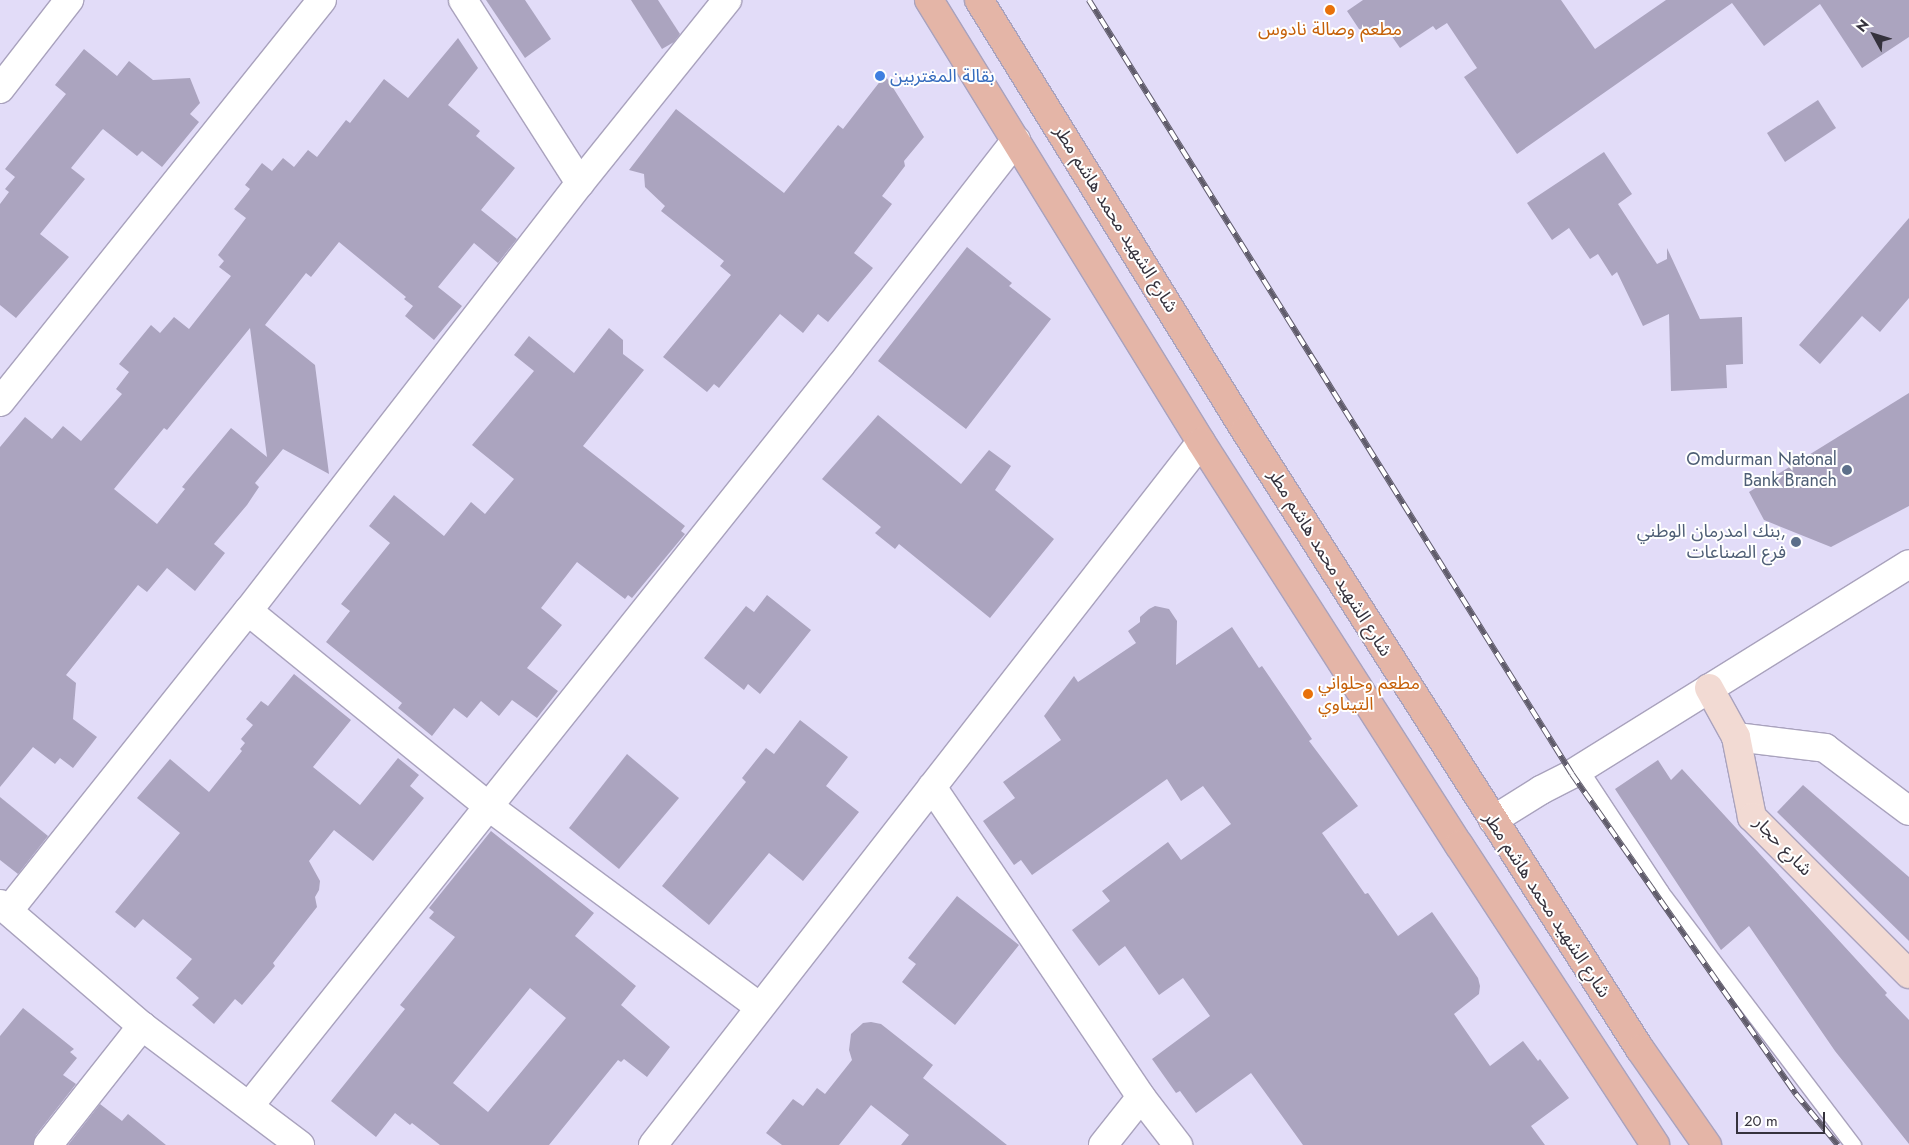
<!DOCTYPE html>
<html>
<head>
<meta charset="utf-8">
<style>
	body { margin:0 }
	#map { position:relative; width:1909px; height:1145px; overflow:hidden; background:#e2dcf8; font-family:Jost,"Noto Sans Arabic",sans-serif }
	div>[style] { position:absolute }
	.building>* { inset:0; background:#aba4bf }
	.roads { filter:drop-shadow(1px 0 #a9a2bd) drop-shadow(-1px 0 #a9a2bd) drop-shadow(0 1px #a9a2bd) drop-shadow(0 -1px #a9a2bd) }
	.lane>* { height:15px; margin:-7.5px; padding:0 7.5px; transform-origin:7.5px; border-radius:7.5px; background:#fff }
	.street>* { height:28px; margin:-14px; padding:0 14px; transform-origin:14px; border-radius:14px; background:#fff }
	.secondary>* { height:28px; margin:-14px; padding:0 14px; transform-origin:14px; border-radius:14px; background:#f2dad3 }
	.primary>* { height:28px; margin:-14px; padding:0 14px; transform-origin:14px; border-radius:14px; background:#e4b5a7 }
	.rail>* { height:5.5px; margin-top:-2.75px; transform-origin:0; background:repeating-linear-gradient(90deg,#fff 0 11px,#605c6b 0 22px); box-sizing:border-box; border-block:1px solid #605c6b }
	.dots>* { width:14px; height:14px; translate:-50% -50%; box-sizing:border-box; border:2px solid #fff; border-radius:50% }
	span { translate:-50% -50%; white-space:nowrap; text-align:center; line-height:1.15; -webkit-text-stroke:4px #fff; paint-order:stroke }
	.food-label { font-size:18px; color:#c56008 }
	.left { translate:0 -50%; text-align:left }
	.shop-label { font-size:18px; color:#366cbe }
	.street-label { font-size:18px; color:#35323d }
	.service-label { font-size:18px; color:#4e5e75 }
	.right { translate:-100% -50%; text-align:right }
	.north { position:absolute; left:1849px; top:10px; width:50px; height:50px; -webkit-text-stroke:4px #fff; paint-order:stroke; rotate:309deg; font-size:14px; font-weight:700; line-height:20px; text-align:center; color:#35323d }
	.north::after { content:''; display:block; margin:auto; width:18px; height:22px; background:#35323d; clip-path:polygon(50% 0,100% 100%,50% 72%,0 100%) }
	.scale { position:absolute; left:1736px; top:1112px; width:89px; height:22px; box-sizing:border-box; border:2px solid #35323d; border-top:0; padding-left:6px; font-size:15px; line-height:18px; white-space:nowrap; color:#35323d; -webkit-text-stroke:4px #fff; paint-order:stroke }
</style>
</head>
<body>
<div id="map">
	<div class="building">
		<i style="clip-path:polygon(486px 0,525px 0,551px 39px,525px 58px)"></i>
		<i style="clip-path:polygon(631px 0,658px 0,680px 34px,674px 42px,662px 49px)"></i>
		<i style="clip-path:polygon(1363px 0,1561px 0,1595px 49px,1666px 0,1909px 0,1909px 37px,1862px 68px,1820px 4px,1764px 46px,1732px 3px,1517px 154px,1464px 77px,1477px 68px,1447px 23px,1436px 30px,1433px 26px,1400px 48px,1382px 22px,1363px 35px,1347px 11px)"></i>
		<i style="clip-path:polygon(evenodd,458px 38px,478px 68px,448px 105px,480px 131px,476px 136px,515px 168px,481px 210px,517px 239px,498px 263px,474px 243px,438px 287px,462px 306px,434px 340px,405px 316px,413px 306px,404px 299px,406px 297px,339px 242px,311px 277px,306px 273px,265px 325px,315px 365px,329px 474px,283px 449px,255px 483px,259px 487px,247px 505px,214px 544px,225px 553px,195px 591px,167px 568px,147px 592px,138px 585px,66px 675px,76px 683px,73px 719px,97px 737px,73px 768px,60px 758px,55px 764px,33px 747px,0 787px,0 447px,25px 417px,52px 439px,63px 426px,81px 441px,122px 394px,116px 389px,129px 372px,119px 364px,151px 325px,160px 333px,174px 317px,189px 329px,231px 276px,219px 267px,224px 261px,218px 255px,246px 218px,234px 209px,250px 189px,245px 185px,262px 163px,272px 171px,283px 158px,294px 167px,308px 150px,317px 157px,346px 120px,350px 123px,384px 79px,408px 98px,458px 38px,250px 328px,267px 457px,231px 428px,182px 487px,185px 489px,157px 524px,114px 489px,164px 428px,167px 430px,250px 328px)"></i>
		<i style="clip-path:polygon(84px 49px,117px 76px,129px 61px,153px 80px,190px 78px,200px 103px,190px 114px,199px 122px,162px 167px,142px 151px,137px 156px,103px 129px,101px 131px,71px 168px,85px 179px,40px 234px,69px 257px,16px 318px,0 305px,0 204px,9px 192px,5px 189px,15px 177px,5px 169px,66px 94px,55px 85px)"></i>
		<i style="clip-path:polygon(885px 75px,924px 137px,904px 161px,905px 166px,882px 196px,892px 204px,854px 253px,873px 268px,828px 322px,818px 314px,803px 333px,780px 314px,719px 388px,714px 384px,707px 392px,663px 357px,731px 275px,720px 266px,724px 261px,661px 211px,665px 206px,645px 187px,644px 174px,629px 170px,676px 109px,784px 193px,838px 125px,843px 129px)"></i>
		<i style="clip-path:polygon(1818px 100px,1836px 128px,1785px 162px,1767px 133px)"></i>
		<i style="clip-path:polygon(1604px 152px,1632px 194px,1618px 204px,1657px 264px,1667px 259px,1667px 248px,1700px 319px,1742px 317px,1743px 364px,1726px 365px,1727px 388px,1671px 391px,1669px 314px,1643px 326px,1617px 272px,1612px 276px,1598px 254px,1590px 259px,1569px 228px,1552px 240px,1527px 203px)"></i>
		<i style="clip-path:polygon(1909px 218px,1909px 298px,1880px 332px,1862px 316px,1820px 364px,1799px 345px)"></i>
		<i style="clip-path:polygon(967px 247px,1012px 283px,1009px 286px,1051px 319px,966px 429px,878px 361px)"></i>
		<i style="clip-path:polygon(609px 328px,623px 340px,623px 354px,644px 370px,583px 446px,685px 526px,681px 531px,685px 534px,632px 598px,628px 595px,625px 599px,577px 562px,541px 608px,562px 625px,527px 668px,558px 691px,537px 718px,512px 700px,499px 716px,481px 701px,467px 718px,454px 708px,432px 736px,398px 708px,402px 703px,326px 642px,350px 611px,341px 604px,390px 543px,369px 526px,394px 495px,444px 536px,471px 502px,485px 514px,514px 479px,472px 445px,534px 371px,514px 355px,529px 336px,574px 373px)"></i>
		<i style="clip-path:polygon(1909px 393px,1909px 506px,1831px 547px,1764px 520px,1749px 492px)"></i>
		<i style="clip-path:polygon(878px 415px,961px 484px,989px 450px,1011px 466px,995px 490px,1054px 539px,990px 618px,899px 544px,895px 549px,875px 533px,881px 527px,822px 479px)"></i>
		<i style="clip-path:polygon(767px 595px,811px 630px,760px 694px,748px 684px,744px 690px,704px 658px,746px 606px,754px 612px)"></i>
		<i style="clip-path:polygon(1155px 606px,1169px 609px,1177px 621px,1176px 665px,1232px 627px,1259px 668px,1262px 666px,1312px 739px,1309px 741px,1358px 806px,1322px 833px,1365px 894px,1368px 893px,1398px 936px,1432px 912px,1478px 978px,1480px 986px,1479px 994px,1454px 1014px,1490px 1066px,1523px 1041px,1538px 1061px,1540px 1059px,1569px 1098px,1531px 1126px,1545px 1145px,1303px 1145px,1251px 1073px,1196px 1113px,1180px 1091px,1176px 1093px,1152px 1059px,1210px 1016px,1183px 978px,1159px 995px,1125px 946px,1099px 966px,1072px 930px,1110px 901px,1102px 891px,1168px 842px,1181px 860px,1231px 824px,1203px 786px,1181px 801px,1167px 779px,1032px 875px,1021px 860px,1014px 865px,983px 821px,1015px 798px,1003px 782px,1061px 740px,1044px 716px,1074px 676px,1078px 682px,1136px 643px,1128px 631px,1140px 622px,1140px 617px,1149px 609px)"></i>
		<i style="clip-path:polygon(294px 674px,351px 720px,313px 767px,360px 805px,398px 758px,419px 775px,410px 786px,424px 798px,373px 861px,334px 830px,309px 861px,320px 881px,319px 890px,315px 897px,317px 907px,273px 963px,275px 966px,242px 1005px,235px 999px,214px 1024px,192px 1005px,199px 998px,176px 978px,192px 959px,143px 919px,135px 928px,115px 912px,180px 833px,137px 798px,170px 759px,209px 792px,242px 751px,240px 749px,245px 743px,241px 739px,253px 725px,246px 719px,261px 701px,268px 706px)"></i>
		<i style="clip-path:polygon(800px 720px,848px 757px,826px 786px,859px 812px,803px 881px,769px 853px,709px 925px,662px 886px,746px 782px,742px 778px,766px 748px,774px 754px)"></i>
		<i style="clip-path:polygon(627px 754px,679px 798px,619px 869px,569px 828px)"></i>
		<i style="clip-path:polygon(1658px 760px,1671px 780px,1682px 769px,1887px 993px,1885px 995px,1909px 1020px,1909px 1144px,1835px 1051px,1749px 926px,1721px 950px,1615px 789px)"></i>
		<i style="clip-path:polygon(1803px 785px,1909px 877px,1909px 941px,1777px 812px)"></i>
		<i style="clip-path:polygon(0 797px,48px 836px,18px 874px,0 860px)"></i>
		<i style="clip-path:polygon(evenodd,491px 831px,594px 913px,575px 936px,636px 986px,621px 1005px,670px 1047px,647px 1077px,624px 1059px,621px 1062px,618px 1060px,549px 1145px,440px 1145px,412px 1123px,410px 1125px,395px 1113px,376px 1137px,331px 1101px,405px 1009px,400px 1005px,455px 937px,429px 918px,434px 912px,429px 908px,491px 831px,530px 988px,566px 1018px,488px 1112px,453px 1083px,530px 988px)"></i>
		<i style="clip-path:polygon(957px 896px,1019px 945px,955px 1025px,902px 982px,916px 964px,908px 958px)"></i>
		<i style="clip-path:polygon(23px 1008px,74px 1049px,70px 1052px,77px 1058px,63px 1075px,76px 1084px,36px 1135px,33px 1145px,0 1145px,0 1036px)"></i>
		<i style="clip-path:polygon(871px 1022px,881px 1024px,933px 1065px,923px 1078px,1007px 1145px,901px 1145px,909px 1135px,871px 1105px,839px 1145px,782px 1145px,766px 1133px,793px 1099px,803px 1106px,817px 1088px,825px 1094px,852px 1060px,849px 1050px,851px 1034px,863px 1023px)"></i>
		<i style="clip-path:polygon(100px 1104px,122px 1121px,128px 1114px,166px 1145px,68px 1145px)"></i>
	</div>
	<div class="roads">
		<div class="lane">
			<i style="left:1580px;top:769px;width:147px;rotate:56.6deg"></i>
			<i style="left:1661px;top:892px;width:318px;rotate:52.8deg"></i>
		</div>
		<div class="street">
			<i style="left:463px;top:0;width:217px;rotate:57.4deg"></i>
			<i style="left:0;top:89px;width:113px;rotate:-52.2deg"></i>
			<i style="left:0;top:402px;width:515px;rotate:-51.31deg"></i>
			<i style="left:248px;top:611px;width:309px;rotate:39.1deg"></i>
			<i style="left:488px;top:806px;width:338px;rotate:36.5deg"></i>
			<i style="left:1736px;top:737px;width:90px;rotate:7deg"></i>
			<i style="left:1825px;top:748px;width:105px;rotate:36.9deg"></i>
			<i style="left:932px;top:787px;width:374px;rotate:56deg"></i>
			<i style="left:1141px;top:1097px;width:61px;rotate:52.4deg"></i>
			<i style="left:1493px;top:820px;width:57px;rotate:-32deg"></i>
			<i style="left:1541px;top:790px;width:35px;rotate:-27deg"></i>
			<i style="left:1572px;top:774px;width:397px;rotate:-31.9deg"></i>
			<i style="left:0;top:904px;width:187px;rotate:40.7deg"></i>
			<i style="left:142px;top:1026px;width:198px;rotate:37deg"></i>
			<i style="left:9px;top:910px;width:383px;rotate:-51.4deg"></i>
			<i style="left:248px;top:611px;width:542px;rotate:-52.2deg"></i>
			<i style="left:580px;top:183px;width:235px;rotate:-51.2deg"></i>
			<i style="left:250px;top:1105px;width:947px;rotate:-51.39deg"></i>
			<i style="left:841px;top:365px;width:285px;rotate:-52.1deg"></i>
			<i style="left:48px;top:1145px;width:152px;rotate:-51.7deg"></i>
			<i style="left:653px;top:1145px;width:891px;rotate:-52.06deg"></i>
			<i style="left:1103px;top:1145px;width:61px;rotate:-51.6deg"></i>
		</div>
		<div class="secondary">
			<i style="left:1709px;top:688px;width:56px;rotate:61.1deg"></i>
			<i style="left:1736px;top:737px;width:82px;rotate:78.7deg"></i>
			<i style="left:1752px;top:817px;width:222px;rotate:45deg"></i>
		</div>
		<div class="primary">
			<i style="left:929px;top:0;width:519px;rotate:58.39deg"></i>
			<i style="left:1201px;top:442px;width:479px;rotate:57.4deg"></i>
			<i style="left:1459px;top:845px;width:358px;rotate:56.8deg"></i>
			<i style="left:979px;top:0;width:506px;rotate:58.26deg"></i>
			<i style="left:1245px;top:430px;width:734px;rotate:57.46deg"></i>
			<i style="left:1640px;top:1049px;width:117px;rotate:55.1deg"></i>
		</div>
	</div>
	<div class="rail">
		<i style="left:1089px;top:0;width:912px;rotate:58.03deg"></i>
		<i style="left:1572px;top:774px;width:391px;rotate:55deg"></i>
		<i style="left:1796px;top:1094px;width:66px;rotate:50.5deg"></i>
	</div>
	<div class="dots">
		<i style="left:1330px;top:10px;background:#e8710a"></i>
		<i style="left:880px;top:76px;background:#3f7fe0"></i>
		<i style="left:1847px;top:470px;background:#5c6f8a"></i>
		<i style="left:1796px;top:542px;background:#5c6f8a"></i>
		<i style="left:1308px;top:694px;background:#e8710a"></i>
	</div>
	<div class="food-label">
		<span style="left:1330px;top:29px">مطعم وصالة نادوس</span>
		<span class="left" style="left:1318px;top:694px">مطعم وحلواني<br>التيناوي</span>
	</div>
	<div class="shop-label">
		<span class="left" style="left:890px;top:76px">بقالة المغتربين</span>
	</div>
	<div class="street-label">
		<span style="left:1116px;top:219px;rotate:58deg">شارع الشهيد محمد هاشم مطر</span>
		<span style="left:1330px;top:563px;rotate:58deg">شارع الشهيد محمد هاشم مطر</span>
		<span style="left:1783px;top:846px;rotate:46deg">شارع حجار</span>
		<span style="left:1547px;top:905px;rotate:57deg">شارع الشهيد محمد هاشم مطر</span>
	</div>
	<div class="service-label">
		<span class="right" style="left:1837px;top:470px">Omdurman Natonal<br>Bank Branch</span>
		<span class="right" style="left:1786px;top:542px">بنك امدرمان الوطني,<br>فرع الصناعات</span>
	</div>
	<div class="north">N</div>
	<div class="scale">20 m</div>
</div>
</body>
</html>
